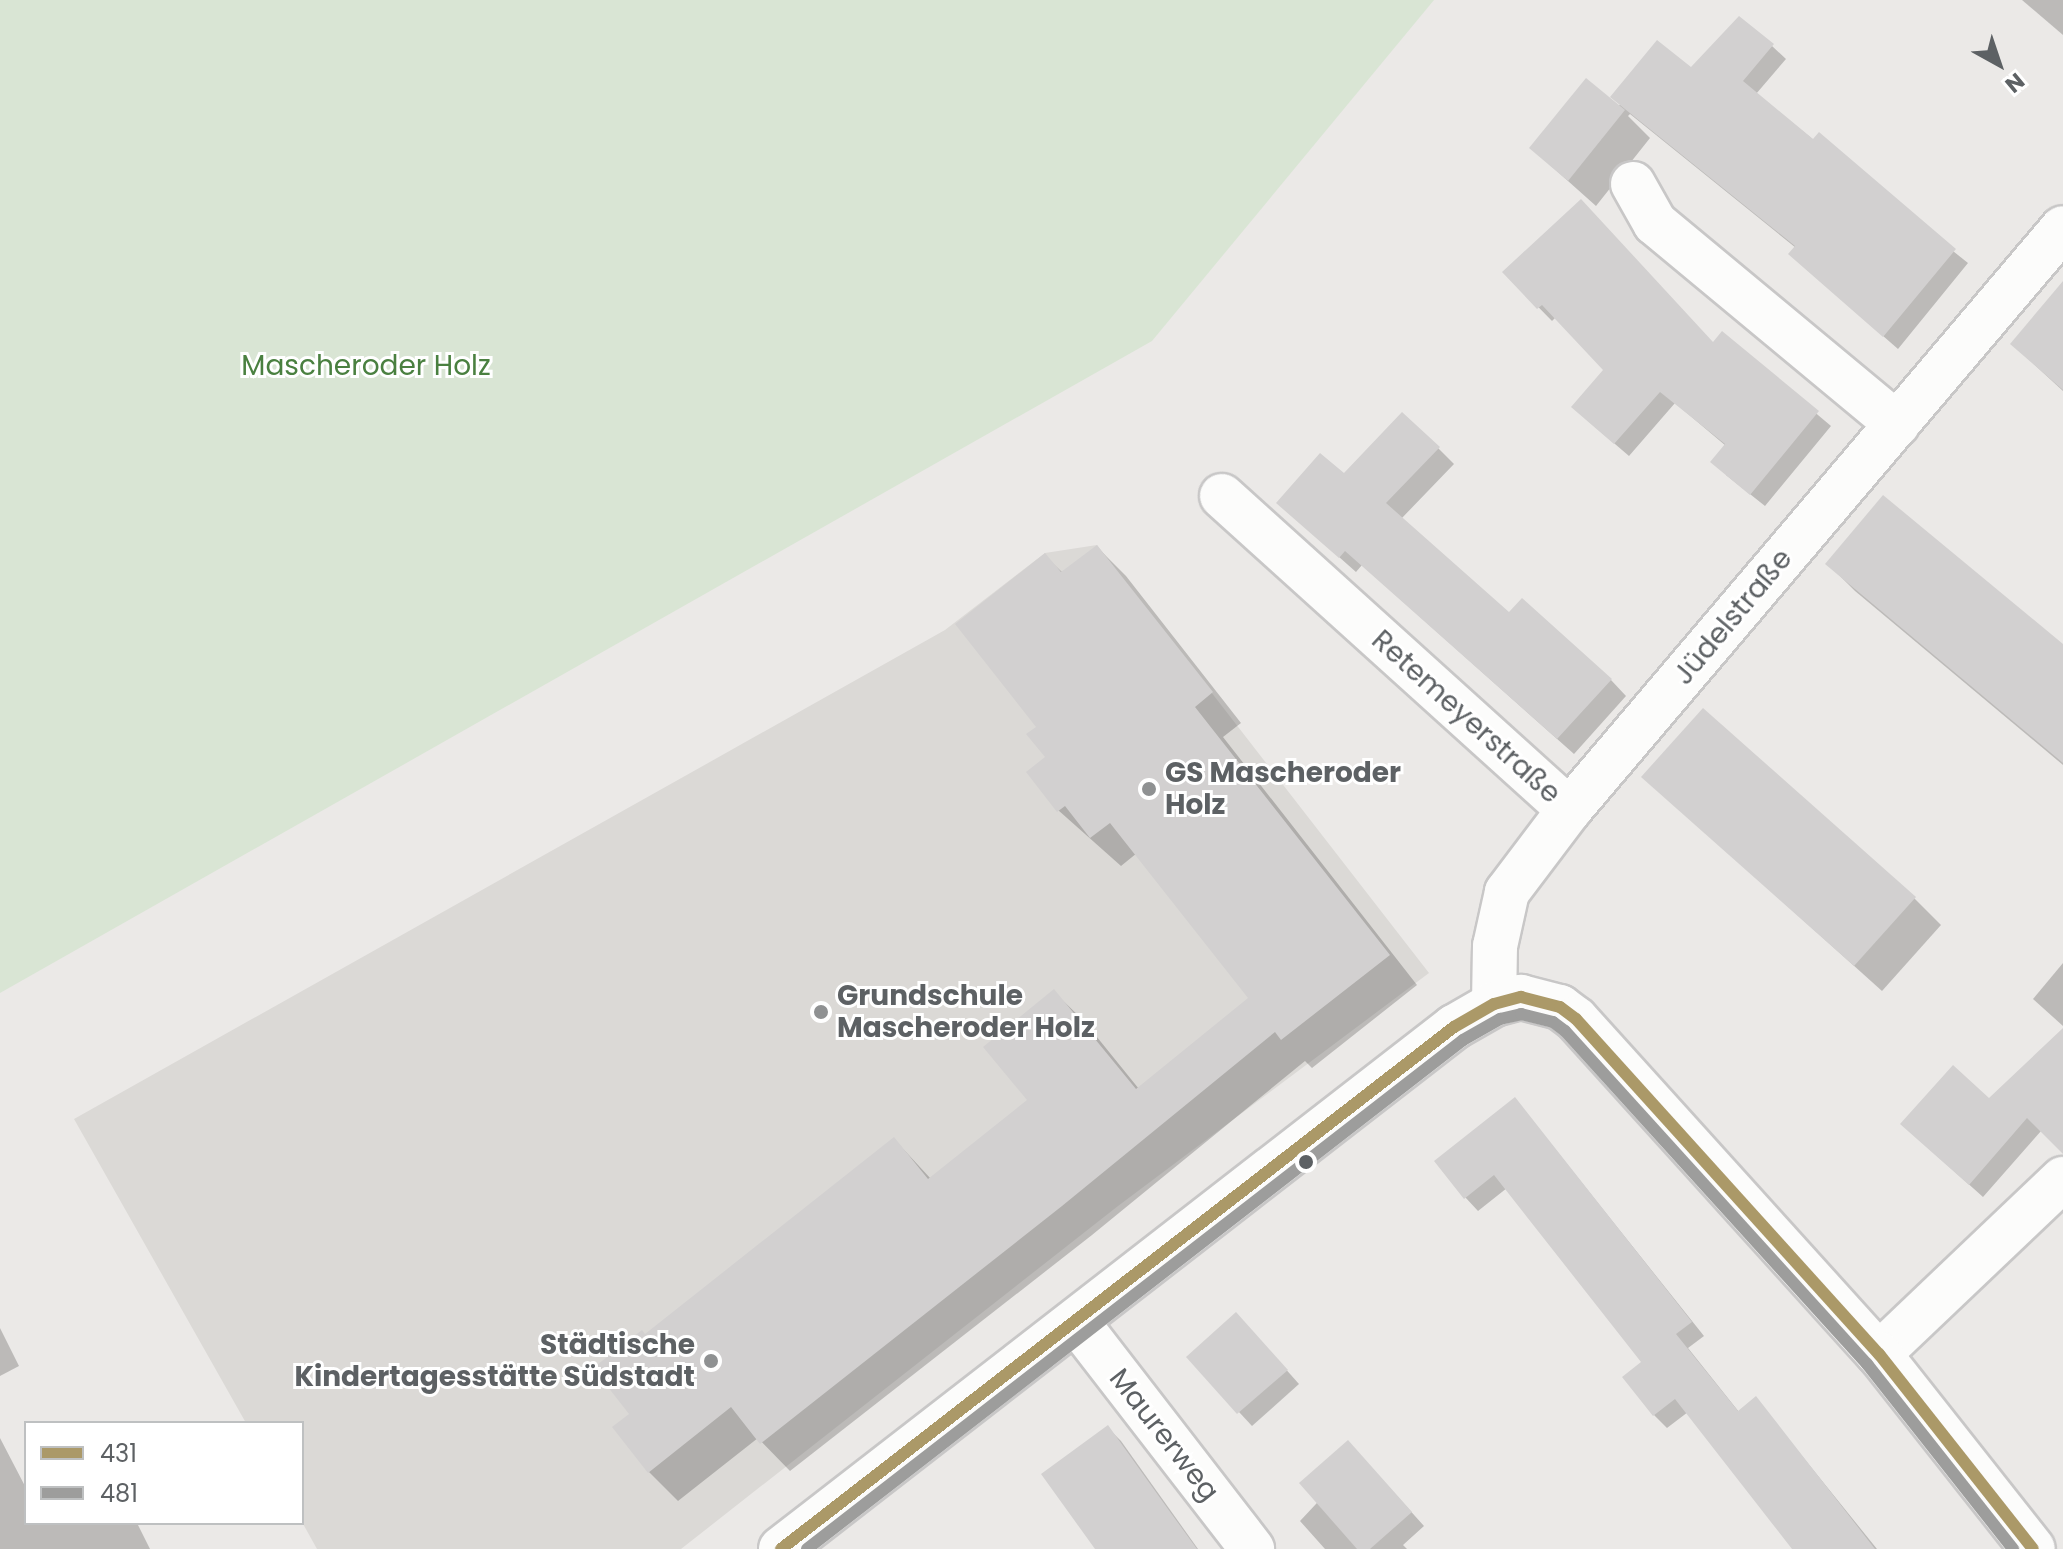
<!DOCTYPE html>
<html>
<head>
<meta charset="utf-8">
<style>
	body { margin:0 }
	#map { position:relative; width:2063px; height:1549px; overflow:hidden; background:#ebe9e7; font-family:Poppins,sans-serif }
	div>[style] { position:absolute }
	.education>* { inset:0; background:#dbd9d6 }
	.green>* { inset:0; background:#d9e5d4 }
	.shadow>* { inset:0; background:#0003 }
	.building>* { inset:0; background:#d2d0d0 }
	.roads { filter:drop-shadow(2px 0 #c8c7c7) drop-shadow(-2px 0 #c8c7c7) drop-shadow(0 2px #c8c7c7) drop-shadow(0 -2px #c8c7c7) }
	.minor>* { height:44px; margin:-22px; padding:0 22px; transform-origin:22px; border-radius:22px; background:#fcfcfb }
	.bus-1>* { height:12px; margin:-6px; padding:0 6px; transform-origin:6px; border-radius:6px; background:#ab9968 }
	.bus-2>* { height:12px; margin:-6px; padding:0 6px; transform-origin:6px; border-radius:6px; background:#9d9d9c }
	.dots>* { width:22px; height:22px; translate:-50% -50%; box-sizing:border-box; border:4px solid #fff; border-radius:50% }
	span { translate:-50% -50%; white-space:nowrap; text-align:center; line-height:1.15; -webkit-text-stroke:6px #fff; paint-order:stroke }
	.park-label { font-size:28px; color:#4a8040 }
	.street-label { font-size:28px; color:#5d6164 }
	.poi-label { font-size:28px; color:#5d6164; font-weight:700 }
	.left { translate:0 -50%; text-align:left }
	.right { translate:-100% -50%; text-align:right }
	.legend { position:absolute; left:24px; top:1421px; width:280px; height:104px; box-sizing:border-box; background:#fff; border:2px solid #bec0c1; margin:0; padding:10px 14px; list-style:none; font-size:24px; color:#5d6164 }
	.legend li { display:flex; align-items:center; gap:16px; height:40px }
	.legend b { width:40px; border:2px solid #bec0c1 }
	.north { position:absolute; left:1959px; top:24px; width:80px; height:80px; -webkit-text-stroke:6px #fff; paint-order:stroke; rotate:140deg; font-size:22px; font-weight:700; line-height:32px; text-align:center; color:#5d6164 }
	.north::after { content:''; display:block; margin:auto; width:28px; height:36px; background:#5d6164; clip-path:polygon(50% 0,100% 100%,50% 72%,0 100%) }
</style>
</head>
<body>
<div id="map">
	<div class="education">
		<i style="clip-path:polygon(1097px 545px,1429px 973px,1118px 1206px,681px 1549px,317px 1549px,302px 1522px,302px 1423px,246px 1423px,74px 1119px,945px 630px,1045px 553px)"></i>
	</div>
	<div class="green">
		<i style="clip-path:polygon(0 0,1434px 0,1152px 341px,0 993px)"></i>
	</div>
	<div class="shadow">
		<i style="clip-path:polygon(2022px 0,2063px 0,2063px 35px)"></i>
		<i style="clip-path:polygon(1772px 46px,1786px 59px,1756px 94px,1968px 263px,1898px 349px,1804px 267px,1796px 248px,1630px 114px,1628px 116px,1650px 138px,1596px 206px,1531px 148px,1692px 70px)"></i>
		<i style="clip-path:polygon(1504px 272px,1714px 344px,1722px 334px,1831px 426px,1765px 506px,1726px 475px,1726px 446px,1675px 403px,1629px 456px,1587px 420px,1606px 370px,1556px 317px,1552px 321px)"></i>
		<i style="clip-path:polygon(2063px 284px,2063px 391px,2012px 344px)"></i>
		<i style="clip-path:polygon(1438px 448px,1454px 464px,1401px 519px,1510px 614px,1611px 680px,1626px 696px,1574px 754px,1362px 565px,1356px 572px,1295px 518px,1344px 476px)"></i>
		<i style="clip-path:polygon(1097px 547px,1126px 576px,1241px 723px,1223px 737px,1417px 985px,1312px 1068px,1305px 1061px,1092px 1235px,790px 1471px,758px 1438px,678px 1501px,649px 1472px,632px 1414px,645px 1336px,894px 1139px,931px 1179px,1029px 1101px,1054px 992px,1084px 1021px,1139px 1089px,1251px 999px,1137px 853px,1121px 866px,1058px 810px,1038px 727px,1045px 556px,1063px 573px)"></i>
		<i style="clip-path:polygon(1828px 564px,2063px 646px,2063px 765px,1855px 591px)"></i>
		<i style="clip-path:polygon(1644px 777px,1914px 898px,1941px 925px,1882px 991px)"></i>
		<i style="clip-path:polygon(2063px 963px,2063px 1026px,2033px 999px)"></i>
		<i style="clip-path:polygon(2063px 1031px,2063px 1106px,1983px 1197px,1916px 1137px,1989px 1100px)"></i>
		<i style="clip-path:polygon(1515px 1099px,1704px 1336px,1688px 1348px,1739px 1412px,1756px 1399px,1877px 1549px,1797px 1549px,1688px 1412px,1667px 1428px,1654px 1415px,1644px 1363px,1507px 1188px,1478px 1211px,1465px 1197px)"></i>
		<i style="clip-path:polygon(0 1328px,19px 1366px,0 1376px)"></i>
		<i style="clip-path:polygon(1249px 1328px,1299px 1384px,1252px 1426px,1188px 1357px)"></i>
		<i style="clip-path:polygon(1108px 1428px,1121px 1441px,1198px 1549px,1097px 1549px)"></i>
		<i style="clip-path:polygon(0 1438px,26px 1488px,26px 1523px,137px 1523px,150px 1549px,0 1549px)"></i>
		<i style="clip-path:polygon(1361px 1456px,1424px 1526px,1403px 1545px,1407px 1549px,1325px 1549px,1300px 1521px)"></i>
	</div>
	<div class="building">
		<i style="clip-path:polygon(1739px 16px,1774px 44px,1743px 81px,1813px 139px,1819px 132px,1956px 249px,1883px 337px,1788px 254px,1795px 246px,1610px 97px,1657px 40px,1691px 67px)"></i>
		<i style="clip-path:polygon(1586px 78px,1625px 110px,1568px 181px,1529px 148px)"></i>
		<i style="clip-path:polygon(1581px 199px,1713px 342px,1722px 331px,1819px 411px,1750px 495px,1710px 462px,1725px 444px,1660px 392px,1614px 444px,1571px 407px,1603px 370px,1542px 305px,1537px 309px,1502px 272px)"></i>
		<i style="clip-path:polygon(2063px 281px,2063px 390px,2010px 344px)"></i>
		<i style="clip-path:polygon(1402px 412px,1440px 447px,1386px 503px,1509px 612px,1522px 598px,1612px 679px,1557px 739px,1345px 551px,1339px 558px,1276px 503px,1320px 453px,1344px 473px)"></i>
		<i style="clip-path:polygon(1883px 495px,2063px 644px,2063px 763px,1825px 564px)"></i>
		<i style="clip-path:polygon(1097px 545px,1213px 692px,1195px 707px,1390px 955px,1281px 1040px,1275px 1032px,1062px 1206px,760px 1444px,731px 1407px,648px 1473px,612px 1427px,629px 1414px,593px 1368px,642px 1330px,645px 1334px,894px 1137px,928px 1179px,1027px 1100px,983px 1047px,1054px 989px,1136px 1089px,1248px 998px,1110px 823px,1090px 838px,1065px 806px,1057px 812px,1026px 772px,1045px 757px,1026px 734px,1036px 727px,955px 624px,1045px 553px,1061px 572px)"></i>
		<i style="clip-path:polygon(1703px 708px,1916px 897px,1854px 966px,1641px 777px)"></i>
		<i style="clip-path:polygon(2063px 1028px,2063px 1154px,2027px 1118px,1969px 1185px,1900px 1124px,1953px 1065px,1989px 1098px)"></i>
		<i style="clip-path:polygon(1515px 1097px,1692px 1322px,1676px 1334px,1738px 1411px,1756px 1396px,1875px 1549px,1792px 1549px,1675px 1399px,1653px 1416px,1622px 1377px,1641px 1362px,1494px 1175px,1464px 1199px,1434px 1161px)"></i>
		<i style="clip-path:polygon(1236px 1312px,1288px 1370px,1237px 1414px,1186px 1357px)"></i>
		<i style="clip-path:polygon(1108px 1425px,1168px 1509px,1197px 1549px,1095px 1549px,1041px 1474px)"></i>
		<i style="clip-path:polygon(1348px 1440px,1412px 1512px,1370px 1549px,1357px 1549px,1299px 1483px)"></i>
	</div>
	<div class="roads">
		<div class="minor">
			<i style="left:1633px;top:184px;width:45px;rotate:60.6deg"></i>
			<i style="left:1655px;top:223px;width:315px;rotate:39.7deg"></i>
			<i style="left:1222px;top:496px;width:468px;rotate:42.1deg"></i>
			<i style="left:1569px;top:810px;width:103px;rotate:127.1deg"></i>
			<i style="left:1507px;top:892px;width:55px;rotate:102.5deg"></i>
			<i style="left:1495px;top:946px;width:58px;rotate:91deg"></i>
			<i style="left:1569px;top:810px;width:763px;rotate:-49.68deg"></i>
			<i style="left:1076px;top:1321px;width:288px;rotate:52.3deg"></i>
			<i style="left:1879px;top:1354px;width:254px;rotate:-43.6deg"></i>
			<i style="left:781px;top:1549px;width:852px;rotate:-37.8deg"></i>
			<i style="left:1454px;top:1027px;width:46px;rotate:-29.9deg"></i>
			<i style="left:1494px;top:1004px;width:28px;rotate:-15deg"></i>
			<i style="left:1521px;top:997px;width:40px;rotate:14.4deg"></i>
			<i style="left:1560px;top:1007px;width:20px;rotate:37deg"></i>
			<i style="left:1576px;top:1019px;width:452px;rotate:47.9deg"></i>
			<i style="left:1879px;top:1354px;width:248px;rotate:51.7deg"></i>
		</div>
	</div>
	<div class="bus-1">
		<i style="left:781px;top:1549px;width:852px;rotate:-37.8deg"></i>
		<i style="left:1454px;top:1027px;width:46px;rotate:-29.9deg"></i>
		<i style="left:1494px;top:1004px;width:28px;rotate:-15deg"></i>
		<i style="left:1521px;top:997px;width:40px;rotate:14.4deg"></i>
		<i style="left:1560px;top:1007px;width:20px;rotate:37deg"></i>
		<i style="left:1576px;top:1019px;width:452px;rotate:47.9deg"></i>
		<i style="left:1879px;top:1354px;width:248px;rotate:51.7deg"></i>
	</div>
	<div class="bus-2">
		<i style="left:807px;top:1549px;width:830px;rotate:-37.81deg"></i>
		<i style="left:1463px;top:1040px;width:43px;rotate:-29.6deg"></i>
		<i style="left:1500px;top:1019px;width:22px;rotate:-13deg"></i>
		<i style="left:1521px;top:1014px;width:33px;rotate:14deg"></i>
		<i style="left:1553px;top:1022px;width:15px;rotate:37deg"></i>
		<i style="left:1565px;top:1031px;width:450px;rotate:47.8deg"></i>
		<i style="left:1867px;top:1364px;width:236px;rotate:51.7deg"></i>
	</div>
	<div class="dots">
		<i style="left:1149px;top:789px;background:#8f9192"></i>
		<i style="left:821px;top:1012px;background:#8f9192"></i>
		<i style="left:1306px;top:1162px;background:#5d6164"></i>
		<i style="left:711px;top:1361px;background:#8f9192"></i>
	</div>
	<div class="park-label">
		<span style="left:366px;top:366px">Mascheroder Holz</span>
	</div>
	<div class="street-label">
		<span style="left:1733px;top:617px;rotate:-50deg">Jüdelstraße</span>
		<span style="left:1466px;top:717px;rotate:42deg">Retemeyerstraße</span>
		<span style="left:1164px;top:1435px;rotate:52deg">Maurerweg</span>
	</div>
	<div class="poi-label">
		<span class="left" style="left:1165px;top:789px">GS Mascheroder<br>Holz</span>
		<span class="left" style="left:837px;top:1012px">Grundschule<br>Mascheroder Holz</span>
		<span class="right" style="left:695px;top:1361px">Städtische<br>Kindertagesstätte Südstadt</span>
	</div>
	<ul class="legend">
	<li><b style="height:10px;background:#ab9968"></b>431</li>
	<li><b style="height:10px;background:#9d9d9c"></b>481</li>
	</ul>
	<div class="north">N</div>
</div>
</body>
</html>
